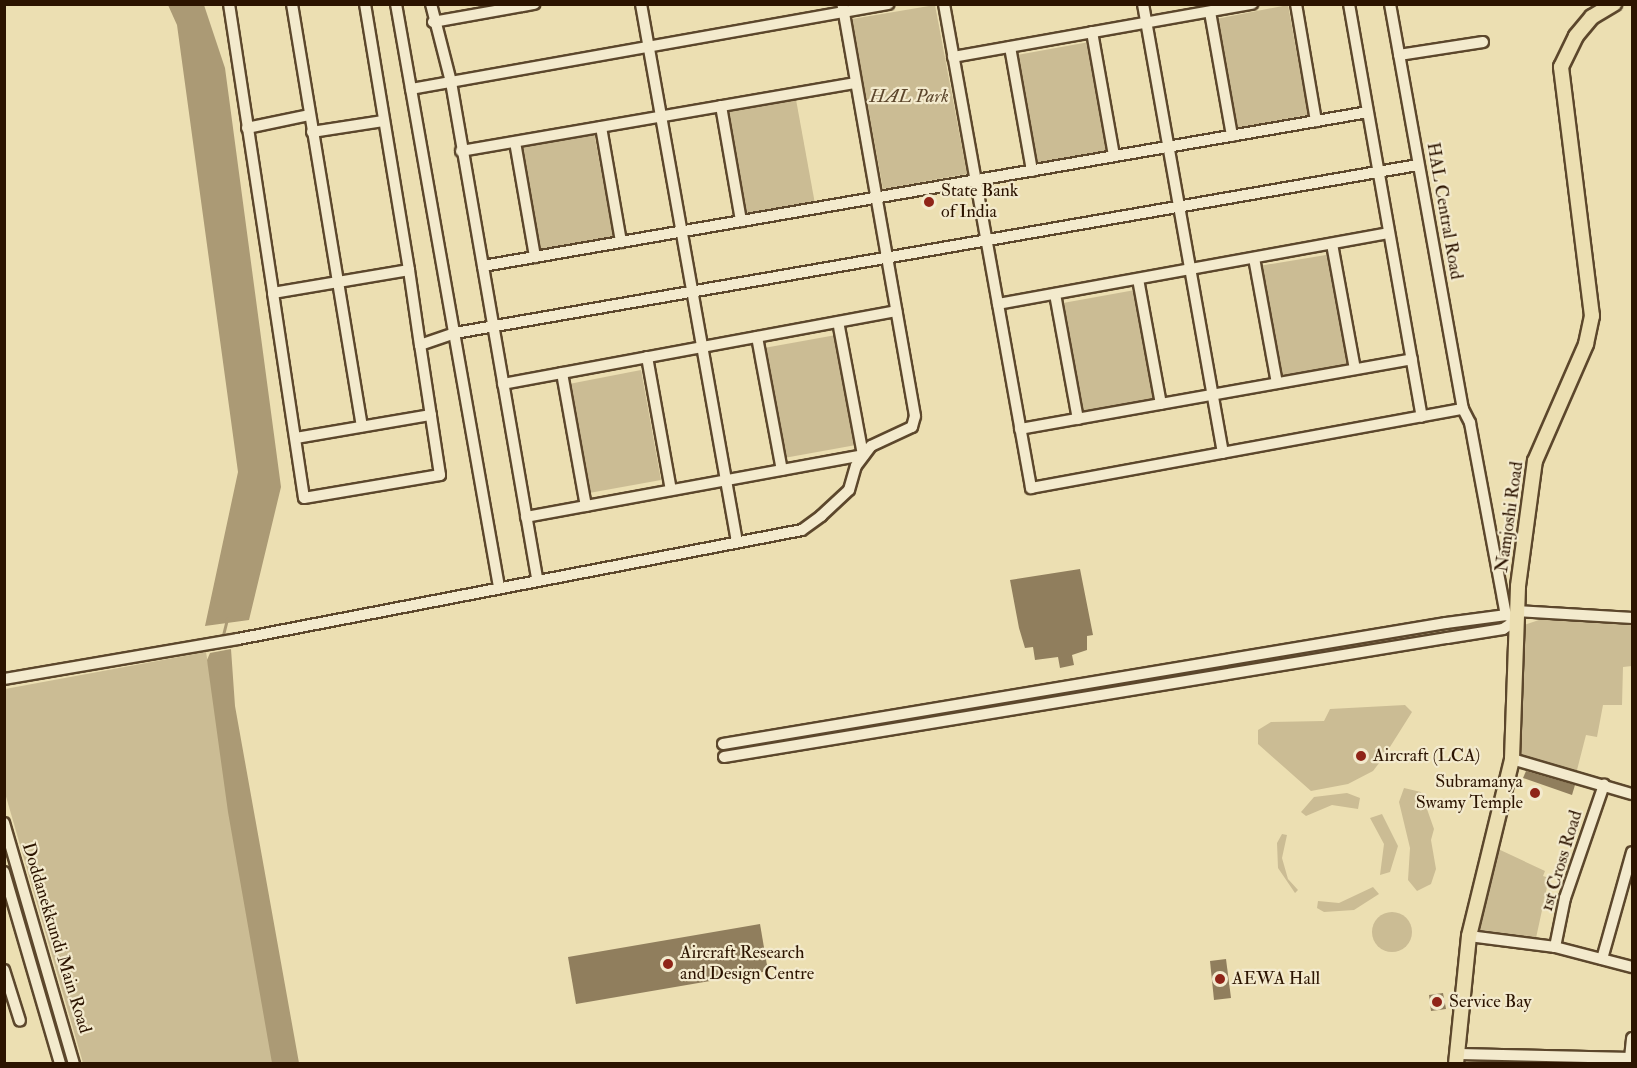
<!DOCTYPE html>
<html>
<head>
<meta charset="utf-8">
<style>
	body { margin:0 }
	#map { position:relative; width:1637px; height:1068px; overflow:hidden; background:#ecdfb2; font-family:"IM FELL Double Pica",serif }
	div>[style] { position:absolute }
	.green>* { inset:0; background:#cbbc94 }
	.round { border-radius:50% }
	.water>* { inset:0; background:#ab9a75 }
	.stream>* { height:3px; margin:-1.5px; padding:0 1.5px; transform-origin:1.5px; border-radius:1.5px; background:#ab9a75 }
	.building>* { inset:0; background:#907e5d }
	.roads { filter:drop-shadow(2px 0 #5c472c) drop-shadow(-2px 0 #5c472c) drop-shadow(0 2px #5c472c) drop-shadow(0 -2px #5c472c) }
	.minor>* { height:10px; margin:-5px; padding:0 5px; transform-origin:5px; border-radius:5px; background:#f3eacd }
	.major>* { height:14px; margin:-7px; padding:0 7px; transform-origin:7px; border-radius:7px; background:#ecdfb2 }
	.dots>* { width:16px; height:16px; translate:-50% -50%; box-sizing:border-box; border:3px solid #f3eacd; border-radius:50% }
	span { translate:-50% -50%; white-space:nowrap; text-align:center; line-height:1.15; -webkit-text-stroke:4.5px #f3eacd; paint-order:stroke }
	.park-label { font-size:18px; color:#5c462c; font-style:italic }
	.poi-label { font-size:18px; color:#2c1400 }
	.left { translate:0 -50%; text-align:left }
	.right { translate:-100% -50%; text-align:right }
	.street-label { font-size:18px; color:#2c1400 }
	.frame { position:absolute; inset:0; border:6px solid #2c1400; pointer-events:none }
</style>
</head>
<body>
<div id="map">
	<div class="green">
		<i style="clip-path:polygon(935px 5px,967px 174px,883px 189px,852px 19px)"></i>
		<i style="clip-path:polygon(1288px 5px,1308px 115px,1236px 128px,1216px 19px)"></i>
		<i style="clip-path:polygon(1089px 42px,1109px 151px,1037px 164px,1017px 55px)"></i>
		<i style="clip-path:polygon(795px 94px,815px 204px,743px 217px,723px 107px)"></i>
		<i style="clip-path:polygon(594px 132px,614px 241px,542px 255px,521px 145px)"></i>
		<i style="clip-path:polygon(1332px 254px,1350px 364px,1278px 376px,1259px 266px)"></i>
		<i style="clip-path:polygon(1135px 290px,1155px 400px,1083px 413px,1063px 303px)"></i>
		<i style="clip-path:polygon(836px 335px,856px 445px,784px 458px,764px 348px)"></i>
		<i style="clip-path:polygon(641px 370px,661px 480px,589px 493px,569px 384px)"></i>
		<i style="clip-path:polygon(1545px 618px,1632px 623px,1632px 666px,1623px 667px,1622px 705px,1603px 705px,1597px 737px,1586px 735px,1577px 770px,1569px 775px,1520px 757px,1524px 625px)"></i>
		<i style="clip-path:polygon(206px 652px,276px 1063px,83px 1063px,5px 793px,5px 689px)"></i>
		<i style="clip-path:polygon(1405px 705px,1412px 712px,1383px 758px,1373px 771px,1348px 784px,1311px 791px,1258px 744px,1258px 730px,1271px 722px,1324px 721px,1330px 709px)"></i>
		<i style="clip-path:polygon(1404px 788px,1421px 792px,1434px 829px,1431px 840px,1436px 869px,1431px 884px,1417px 891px,1408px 880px,1410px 848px,1399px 802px)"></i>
		<i style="clip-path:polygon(1347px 793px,1360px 798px,1358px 809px,1332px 805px,1306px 816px,1301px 812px,1314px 797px)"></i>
		<i style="clip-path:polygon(1382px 814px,1398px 846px,1390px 872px,1380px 875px,1384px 844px,1370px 818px)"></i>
		<i style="clip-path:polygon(1287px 835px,1282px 858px,1288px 879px,1298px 890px,1295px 893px,1278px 868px,1277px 843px,1282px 834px)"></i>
		<i style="clip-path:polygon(1496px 848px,1545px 871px,1543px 876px,1549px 878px,1536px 938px,1475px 933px)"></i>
		<i style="clip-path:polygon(1373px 887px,1379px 894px,1354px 910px,1324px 912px,1317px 908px,1318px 901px,1339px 903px)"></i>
		<i class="round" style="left:1372px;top:912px;width:40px;height:40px"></i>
	</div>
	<div class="water">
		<i style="clip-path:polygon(168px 5px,204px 5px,225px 68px,281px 487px,249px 620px,205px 626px,238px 472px,177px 25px)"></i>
		<i style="clip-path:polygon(231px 649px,235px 706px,299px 1063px,272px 1063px,228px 812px,207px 660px,210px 653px)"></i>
	</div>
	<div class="stream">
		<i style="left:222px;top:639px;width:21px;rotate:-76deg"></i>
	</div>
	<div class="building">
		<i style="clip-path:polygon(1080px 569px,1093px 635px,1087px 636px,1087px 650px,1072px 655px,1074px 665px,1060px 668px,1058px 657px,1035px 660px,1033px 647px,1025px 648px,1019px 628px,1010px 580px)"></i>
		<i style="clip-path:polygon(1526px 771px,1575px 785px,1572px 795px,1523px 778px)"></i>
		<i style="clip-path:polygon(760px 924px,768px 971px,576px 1004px,568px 957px)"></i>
		<i style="clip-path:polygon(1226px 959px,1231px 998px,1214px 1000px,1210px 961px)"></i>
		<i style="clip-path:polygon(1443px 993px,1446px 1009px,1431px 1011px,1429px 995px)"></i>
	</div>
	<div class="roads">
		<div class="minor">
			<i style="left:229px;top:4px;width:292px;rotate:81.3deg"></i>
			<i style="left:273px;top:293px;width:138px;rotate:-9.6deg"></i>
			<i style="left:409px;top:270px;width:76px;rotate:81.7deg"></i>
			<i style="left:420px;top:345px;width:37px;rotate:-19deg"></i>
			<i style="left:455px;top:333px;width:978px;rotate:-9.9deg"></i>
			<i style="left:292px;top:4px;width:428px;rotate:80.6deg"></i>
			<i style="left:365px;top:4px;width:270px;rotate:80.6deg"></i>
			<i style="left:396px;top:4px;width:592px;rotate:79.98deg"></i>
			<i style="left:431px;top:4px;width:81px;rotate:75.6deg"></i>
			<i style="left:451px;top:82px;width:503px;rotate:80.16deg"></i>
			<i style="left:641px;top:4px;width:546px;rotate:79.88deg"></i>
			<i style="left:944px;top:4px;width:492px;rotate:79.8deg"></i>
			<i style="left:1031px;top:488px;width:439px;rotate:-10.4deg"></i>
			<i style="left:1143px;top:4px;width:456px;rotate:79.9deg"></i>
			<i style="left:1296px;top:4px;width:119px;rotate:80.3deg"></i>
			<i style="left:1349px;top:4px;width:419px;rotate:80deg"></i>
			<i style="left:1390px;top:4px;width:412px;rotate:79.8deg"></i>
			<i style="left:1463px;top:409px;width:16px;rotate:63deg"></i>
			<i style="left:1470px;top:423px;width:195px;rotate:79.4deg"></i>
			<i style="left:1210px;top:12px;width:126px;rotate:79.9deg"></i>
			<i style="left:433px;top:22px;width:103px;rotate:-10.1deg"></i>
			<i style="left:1092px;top:32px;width:126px;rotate:79.9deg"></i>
			<i style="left:1010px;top:47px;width:126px;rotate:79.9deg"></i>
			<i style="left:1399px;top:55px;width:85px;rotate:-8.8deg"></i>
			<i style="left:953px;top:57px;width:304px;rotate:-10.1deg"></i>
			<i style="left:411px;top:89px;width:485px;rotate:-10.1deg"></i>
			<i style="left:721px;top:106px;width:117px;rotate:80.1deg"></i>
			<i style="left:601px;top:127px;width:117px;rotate:80.1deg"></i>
			<i style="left:247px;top:128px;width:63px;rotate:-11.8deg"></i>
			<i style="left:312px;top:132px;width:72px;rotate:-8.8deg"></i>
			<i style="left:515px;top:142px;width:117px;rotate:80.1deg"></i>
			<i style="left:461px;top:151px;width:400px;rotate:-9.8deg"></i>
			<i style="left:1332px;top:244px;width:127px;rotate:79.6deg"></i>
			<i style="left:1254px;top:258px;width:127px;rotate:79.6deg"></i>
			<i style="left:483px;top:266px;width:898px;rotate:-9.87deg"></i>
			<i style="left:1138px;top:279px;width:127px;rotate:79.6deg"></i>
			<i style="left:273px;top:293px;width:207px;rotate:81.4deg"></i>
			<i style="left:304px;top:498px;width:138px;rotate:-9.6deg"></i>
			<i style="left:440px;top:475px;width:132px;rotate:-98.7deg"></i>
			<i style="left:1055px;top:294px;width:127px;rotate:79.6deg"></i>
			<i style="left:998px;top:304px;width:397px;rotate:-10.3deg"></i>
			<i style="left:757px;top:337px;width:135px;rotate:79.4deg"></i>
			<i style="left:647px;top:357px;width:135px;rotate:79.8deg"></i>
			<i style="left:562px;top:373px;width:135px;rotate:79.8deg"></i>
			<i style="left:503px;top:384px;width:400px;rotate:-10.5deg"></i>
			<i style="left:1020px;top:429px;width:398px;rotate:-10.1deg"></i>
			<i style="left:296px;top:438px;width:137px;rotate:-9.7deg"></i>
			<i style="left:526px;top:517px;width:343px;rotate:-10.4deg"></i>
			<i style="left:863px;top:455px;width:135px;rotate:-100.6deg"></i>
			<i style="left:1517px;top:611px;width:115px;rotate:3.5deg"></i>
			<i style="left:4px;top:679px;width:237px;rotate:-9.7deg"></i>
			<i style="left:238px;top:639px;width:574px;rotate:-10.94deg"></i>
			<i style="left:802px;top:530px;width:24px;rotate:-36deg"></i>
			<i style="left:821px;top:516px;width:38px;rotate:-43deg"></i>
			<i style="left:849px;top:490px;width:25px;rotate:-74deg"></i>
			<i style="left:856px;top:466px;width:25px;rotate:-53deg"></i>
			<i style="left:871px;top:446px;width:45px;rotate:-24.9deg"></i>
			<i style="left:912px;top:427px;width:11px;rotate:-75deg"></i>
			<i style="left:915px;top:416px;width:418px;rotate:-100deg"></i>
			<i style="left:723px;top:744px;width:733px;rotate:-9.5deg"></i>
			<i style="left:1446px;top:623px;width:61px;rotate:-7.6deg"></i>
			<i style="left:1506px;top:615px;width:12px;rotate:24deg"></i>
			<i style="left:724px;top:757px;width:733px;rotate:-9.35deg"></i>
			<i style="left:1447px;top:638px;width:57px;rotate:-9.1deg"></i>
			<i style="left:1503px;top:629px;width:17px;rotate:-33deg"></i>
			<i style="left:1512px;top:759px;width:125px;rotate:16.3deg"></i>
			<i style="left:4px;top:823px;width:251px;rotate:73.8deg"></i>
			<i style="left:4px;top:872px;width:200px;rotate:73.7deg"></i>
			<i style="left:1469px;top:936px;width:87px;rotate:7.3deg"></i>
			<i style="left:1555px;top:947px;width:80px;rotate:14.6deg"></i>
			<i style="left:1555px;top:947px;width:50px;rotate:-78.5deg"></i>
			<i style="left:1565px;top:898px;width:120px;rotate:-71deg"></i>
			<i style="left:1602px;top:959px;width:111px;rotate:-74.3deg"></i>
			<i style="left:4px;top:970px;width:53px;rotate:72.6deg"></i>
			<i style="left:1459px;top:1054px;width:173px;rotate:1.3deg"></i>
			<i style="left:1630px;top:1058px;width:20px;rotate:-84deg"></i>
		</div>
		<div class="major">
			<i style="left:1456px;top:1064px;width:129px;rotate:-84.2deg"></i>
			<i style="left:1469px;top:936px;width:182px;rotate:-76.3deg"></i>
			<i style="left:1512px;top:759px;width:173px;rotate:-88deg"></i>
			<i style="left:1518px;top:586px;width:126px;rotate:-82.3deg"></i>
			<i style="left:1535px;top:461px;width:128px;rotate:-66.4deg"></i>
			<i style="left:1586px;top:344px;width:29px;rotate:-78deg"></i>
			<i style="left:1592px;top:316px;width:251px;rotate:-97.1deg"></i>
			<i style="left:1561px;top:67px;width:34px;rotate:-64deg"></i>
			<i style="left:1576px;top:36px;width:25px;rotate:-50deg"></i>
			<i style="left:1592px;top:17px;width:26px;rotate:-31deg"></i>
		</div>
	</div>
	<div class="dots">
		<i style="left:929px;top:202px;background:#8f2418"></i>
		<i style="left:1361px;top:756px;background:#8f2418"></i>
		<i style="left:1535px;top:793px;background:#8f2418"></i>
		<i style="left:668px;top:964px;background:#8f2418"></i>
		<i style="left:1220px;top:979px;background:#8f2418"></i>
		<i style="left:1437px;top:1002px;background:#8f2418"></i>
	</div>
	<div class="park-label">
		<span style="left:909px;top:97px">HAL Park</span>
	</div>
	<div class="poi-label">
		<span class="left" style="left:941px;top:202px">State Bank<br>of India</span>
		<span class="left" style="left:1373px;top:756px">Aircraft (LCA)</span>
		<span class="right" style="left:1523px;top:793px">Subramanya<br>Swamy Temple</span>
		<span class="left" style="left:680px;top:964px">Aircraft Research<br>and Design Centre</span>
		<span class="left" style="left:1232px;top:979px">AEWA Hall</span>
		<span class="left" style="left:1449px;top:1002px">Service Bay</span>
	</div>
	<div class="street-label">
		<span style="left:1444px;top:211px;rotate:80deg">HAL Central Road</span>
		<span style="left:1510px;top:517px;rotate:-82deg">Namjoshi Road</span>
		<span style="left:1562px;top:861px;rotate:-73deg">1st Cross Road</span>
		<span style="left:56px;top:938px;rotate:73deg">Doddanekkundi Main Road</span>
	</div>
	<div class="frame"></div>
</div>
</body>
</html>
